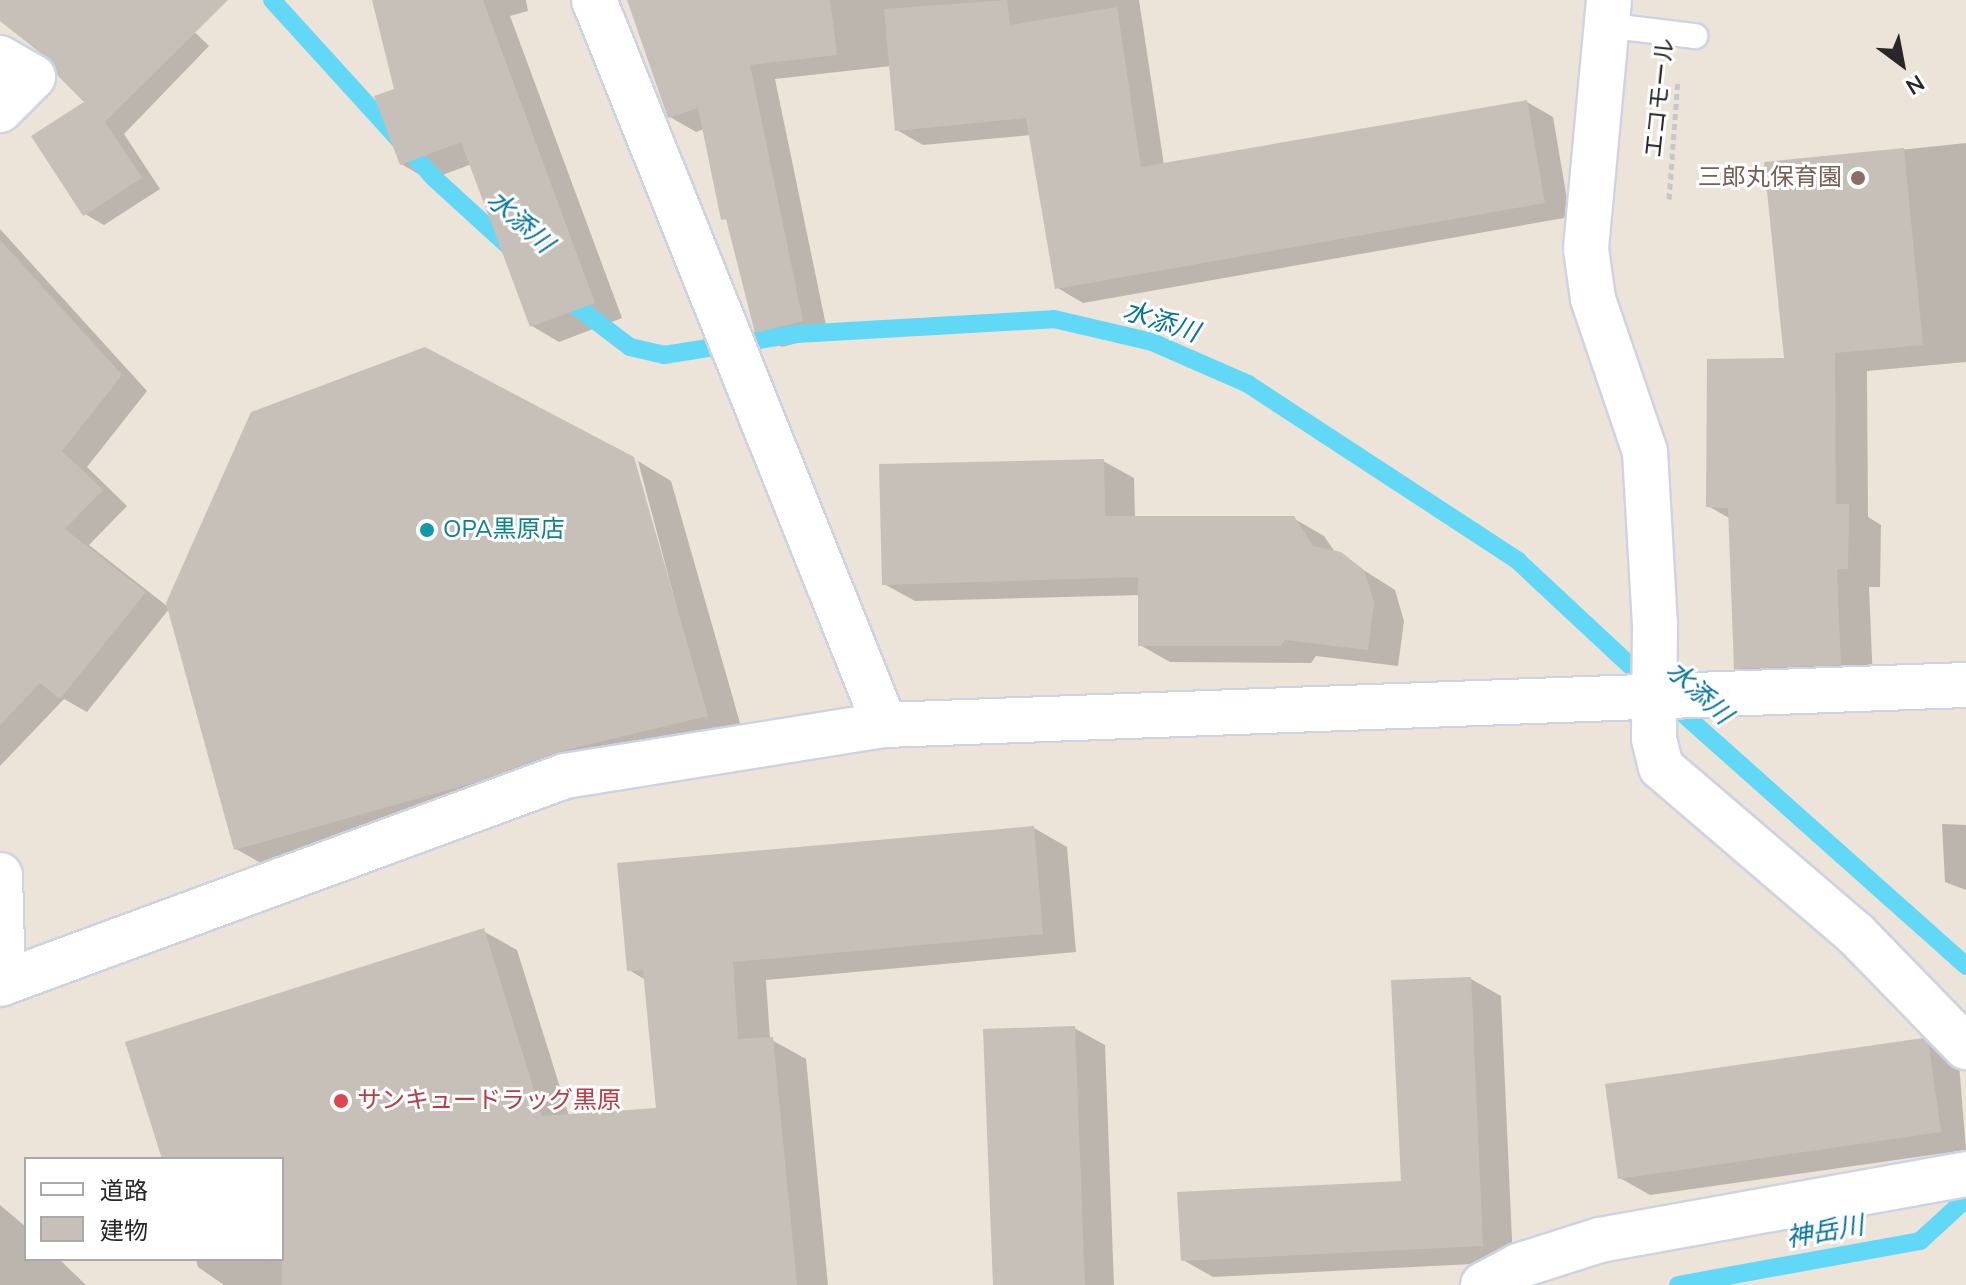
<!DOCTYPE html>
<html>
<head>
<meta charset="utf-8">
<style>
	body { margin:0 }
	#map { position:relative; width:1966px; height:1285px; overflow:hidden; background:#ece3d9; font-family:"Nunito Sans","Noto Sans JP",sans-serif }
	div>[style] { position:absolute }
	.shadow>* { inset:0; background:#0003 }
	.stream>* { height:18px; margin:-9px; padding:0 9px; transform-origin:9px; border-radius:9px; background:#62d8f7 }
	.building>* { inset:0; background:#c7c0b9 }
	.path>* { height:5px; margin-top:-2.5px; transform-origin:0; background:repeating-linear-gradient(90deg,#c7c7c7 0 6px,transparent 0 10px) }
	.roads { filter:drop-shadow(2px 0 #ced3e3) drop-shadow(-2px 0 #ced3e3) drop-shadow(0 2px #ced3e3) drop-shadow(0 -2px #ced3e3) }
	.service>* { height:24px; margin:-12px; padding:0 12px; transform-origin:12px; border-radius:12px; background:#fff }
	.minor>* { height:44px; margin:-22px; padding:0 22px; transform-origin:22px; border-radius:22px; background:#fff }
	.tertiary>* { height:44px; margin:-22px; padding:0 22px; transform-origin:22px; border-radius:22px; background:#fff }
	.dots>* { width:22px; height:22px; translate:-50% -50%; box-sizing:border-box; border:4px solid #fff; border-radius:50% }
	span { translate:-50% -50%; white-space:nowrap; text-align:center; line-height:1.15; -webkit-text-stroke:6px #fff; paint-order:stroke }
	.street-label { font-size:24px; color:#282828 }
	.education-label { font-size:24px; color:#785e54 }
	.right { translate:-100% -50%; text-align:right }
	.culture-label { font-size:24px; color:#0d838f }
	.left { translate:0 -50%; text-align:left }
	.health-label { font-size:24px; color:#be3a42 }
	.water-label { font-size:26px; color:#0373a2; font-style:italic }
	.legend { position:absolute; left:24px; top:1157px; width:260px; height:104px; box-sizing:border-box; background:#fff; border:2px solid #a9a9a9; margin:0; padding:10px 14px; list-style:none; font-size:24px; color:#282828 }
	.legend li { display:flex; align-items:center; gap:16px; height:40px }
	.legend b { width:40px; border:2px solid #a9a9a9 }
	.north { position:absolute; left:1862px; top:24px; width:80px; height:80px; -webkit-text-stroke:6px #fff; paint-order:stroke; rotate:148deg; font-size:22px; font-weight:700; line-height:32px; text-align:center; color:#282828 }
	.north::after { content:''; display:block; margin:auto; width:28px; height:36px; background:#282828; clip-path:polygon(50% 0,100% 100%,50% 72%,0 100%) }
</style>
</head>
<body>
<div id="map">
	<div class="shadow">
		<i style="clip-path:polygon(29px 0,162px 0,209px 46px,124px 134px,160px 189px,104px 225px,85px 214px,87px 102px)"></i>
		<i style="clip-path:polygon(374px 0,526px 0,528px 11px,510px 16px,622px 318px,559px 342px,532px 326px,472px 164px,429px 180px,401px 164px,396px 90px)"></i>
		<i style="clip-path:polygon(630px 0,1139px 0,1164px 165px,1527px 102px,1553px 117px,1570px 217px,1083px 303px,1056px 287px,1031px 135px,923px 145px,897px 130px,891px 66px,775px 79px,828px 335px,782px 347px,756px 331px,704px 129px,696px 132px,670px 117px)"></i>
		<i style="clip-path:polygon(1966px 143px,1966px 362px,1867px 371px,1868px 517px,1881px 525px,1880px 587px,1869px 587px,1873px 682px,1769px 686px,1736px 667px,1729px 518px,1708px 506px,1786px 360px,1767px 164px)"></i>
		<i style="clip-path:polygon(0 229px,147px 391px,87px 467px,127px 506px,89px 545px,167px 606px,252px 414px,633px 458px,708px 726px,638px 461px,671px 481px,744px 737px,273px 870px,236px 849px,169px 609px,87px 712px,64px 699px,0 766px)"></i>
		<i style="clip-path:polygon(1103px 461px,1134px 478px,1135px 518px,1293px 518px,1324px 536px,1335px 552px,1395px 590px,1404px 621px,1398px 666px,1316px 656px,1311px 663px,1170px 662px,1140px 645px,1140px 595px,915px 601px,884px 584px)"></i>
		<i style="clip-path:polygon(1942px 824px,1966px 825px,1966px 890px,1945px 882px)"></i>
		<i style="clip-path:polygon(1034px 828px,1067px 847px,1076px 952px,766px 980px,770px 1039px,806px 1059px,828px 1285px,224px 1285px,198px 1267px,196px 1259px,282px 1259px,282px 1159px,164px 1159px,483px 931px,517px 950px,569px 1116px,658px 1110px,646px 980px,629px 970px)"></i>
		<i style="clip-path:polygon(1471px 979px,1501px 996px,1513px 1262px,1213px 1277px,1183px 1260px,1403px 1183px)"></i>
		<i style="clip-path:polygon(1074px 1028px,1105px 1045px,1114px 1285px,995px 1285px)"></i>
		<i style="clip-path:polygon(1922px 1040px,1959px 1064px,1966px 1150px,1650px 1195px,1620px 1178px)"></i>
		<i style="clip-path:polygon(0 1205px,26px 1227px,26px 1259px,59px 1259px,86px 1285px,0 1285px)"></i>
	</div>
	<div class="stream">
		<i style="left:272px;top:0;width:241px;rotate:47.7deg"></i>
		<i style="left:434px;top:178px;width:108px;rotate:42.4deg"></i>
		<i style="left:559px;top:293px;width:89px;rotate:37.3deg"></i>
		<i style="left:630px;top:347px;width:35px;rotate:13deg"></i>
		<i style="left:664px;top:355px;width:135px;rotate:-9deg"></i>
		<i style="left:797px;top:334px;width:257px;rotate:-3.3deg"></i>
		<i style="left:1054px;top:319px;width:101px;rotate:13.2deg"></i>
		<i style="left:1152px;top:342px;width:105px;rotate:23.6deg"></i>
		<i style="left:1248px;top:384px;width:323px;rotate:33.2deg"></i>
		<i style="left:1518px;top:561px;width:182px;rotate:43deg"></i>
		<i style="left:1670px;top:702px;width:397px;rotate:41.7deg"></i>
		<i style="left:1678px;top:1285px;width:246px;rotate:-10.3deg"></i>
		<i style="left:1920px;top:1241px;width:62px;rotate:-42.4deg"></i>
	</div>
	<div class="building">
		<i style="clip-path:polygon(0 0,228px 0,105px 122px,142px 178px,83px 216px,31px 136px,84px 102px,58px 76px,53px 63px,0 21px)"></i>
		<i style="clip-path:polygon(372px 0,483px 0,595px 303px,530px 327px,461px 142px,400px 165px,374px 96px,394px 89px)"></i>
		<i style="clip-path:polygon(627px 0,830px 0,837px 55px,750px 65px,803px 321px,755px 333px,726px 219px,721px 220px,698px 108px,668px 118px)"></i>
		<i style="clip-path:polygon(1007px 0,1010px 25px,1117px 7px,1141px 167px,1527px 100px,1545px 203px,1055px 289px,1026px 118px,895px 131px,884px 9px)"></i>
		<i style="clip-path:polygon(1904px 148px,1923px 345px,1835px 353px,1836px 504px,1849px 504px,1848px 569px,1837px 569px,1841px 665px,1734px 669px,1728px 508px,1706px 507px,1707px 359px,1784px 358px,1764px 162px)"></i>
		<i style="clip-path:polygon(0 240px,122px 375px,62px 451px,103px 490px,65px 529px,146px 592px,60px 699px,40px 683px,0 725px)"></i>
		<i style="clip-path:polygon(425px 347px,634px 457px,708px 716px,557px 752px,480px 781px,234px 850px,166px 603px,251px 412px)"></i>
		<i style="clip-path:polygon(1104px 459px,1105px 516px,1294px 516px,1313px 546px,1341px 552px,1364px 570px,1374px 602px,1368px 650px,1285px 640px,1280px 646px,1138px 646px,1138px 577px,882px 585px,879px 464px)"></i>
		<i style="clip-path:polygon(1034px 826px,1043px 934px,733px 962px,738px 1039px,773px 1037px,797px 1285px,282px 1285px,282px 1159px,162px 1159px,125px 1042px,484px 928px,542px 1116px,656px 1108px,643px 970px,627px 971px,617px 863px)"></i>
		<i style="clip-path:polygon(1471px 977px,1483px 1246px,1181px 1261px,1177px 1192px,1401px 1181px,1391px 980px)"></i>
		<i style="clip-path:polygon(1075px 1026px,1085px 1285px,993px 1285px,983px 1029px)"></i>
		<i style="clip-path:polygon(1923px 1038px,1929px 1045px,1941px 1132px,1618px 1179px,1605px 1084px)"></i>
	</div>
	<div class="path">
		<i style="left:1669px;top:199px;width:119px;rotate:-85.7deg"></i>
	</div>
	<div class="roads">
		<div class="service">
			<i style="left:1605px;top:25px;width:91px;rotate:7deg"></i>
		</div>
		<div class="minor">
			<i style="left:1609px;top:0;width:250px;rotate:95.3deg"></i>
			<i style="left:1586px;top:249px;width:50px;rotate:82deg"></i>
			<i style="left:1593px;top:299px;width:162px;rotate:71.2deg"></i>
			<i style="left:1645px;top:452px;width:172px;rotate:86.7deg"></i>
			<i style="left:1655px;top:624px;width:115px;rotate:90.5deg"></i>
			<i style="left:1654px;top:739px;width:29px;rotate:76deg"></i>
			<i style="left:1661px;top:767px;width:257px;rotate:40.6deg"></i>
			<i style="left:1856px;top:934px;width:158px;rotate:45.8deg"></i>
			<i style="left:0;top:58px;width:38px;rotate:30deg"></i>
			<i style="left:33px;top:77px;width:47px;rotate:135deg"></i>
			<i style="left:0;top:875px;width:108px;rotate:88.4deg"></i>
			<i style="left:1483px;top:1285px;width:40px;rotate:-28deg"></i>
			<i style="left:1518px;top:1266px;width:86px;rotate:-17.6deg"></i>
			<i style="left:1600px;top:1240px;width:372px;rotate:-10.2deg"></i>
		</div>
		<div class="tertiary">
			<i style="left:594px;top:0;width:781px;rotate:68.13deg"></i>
			<i style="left:0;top:984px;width:602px;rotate:-20.21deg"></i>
			<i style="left:565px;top:776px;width:324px;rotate:-9.1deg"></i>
			<i style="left:885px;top:725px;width:1082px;rotate:-2.12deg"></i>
		</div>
	</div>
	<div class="dots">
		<i style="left:1858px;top:178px;background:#8d6e63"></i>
		<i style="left:427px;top:530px;background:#0f9aa8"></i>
		<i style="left:341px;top:1101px;background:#e0444e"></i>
	</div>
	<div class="street-label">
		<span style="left:1660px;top:98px;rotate:-84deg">エコモール</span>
	</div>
	<div class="education-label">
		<span class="right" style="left:1842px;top:178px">三郎丸保育園</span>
	</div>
	<div class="culture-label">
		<span class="left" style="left:443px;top:530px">OPA黒原店</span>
	</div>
	<div class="health-label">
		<span class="left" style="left:357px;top:1101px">サンキュードラッグ黒原</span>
	</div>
	<div class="water-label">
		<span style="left:520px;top:222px;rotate:42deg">水添川</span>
		<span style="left:1161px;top:322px;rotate:18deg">水添川</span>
		<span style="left:1699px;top:693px;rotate:43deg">水添川</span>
		<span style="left:1825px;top:1232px;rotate:-10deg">神岳川</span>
	</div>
	<ul class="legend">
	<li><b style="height:10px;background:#fff"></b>道路</li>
	<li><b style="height:22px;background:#c7c0b9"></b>建物</li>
	</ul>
	<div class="north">N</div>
</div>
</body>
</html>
